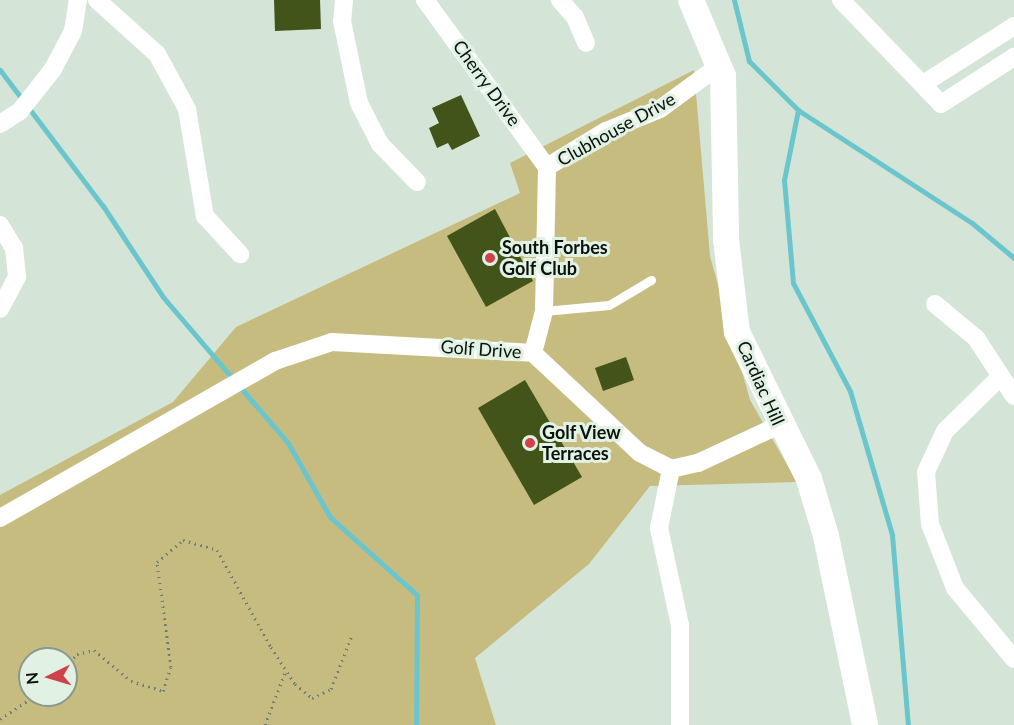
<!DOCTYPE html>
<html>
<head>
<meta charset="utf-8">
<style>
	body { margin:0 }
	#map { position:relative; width:1014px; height:725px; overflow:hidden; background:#d4e5d7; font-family:Lato,sans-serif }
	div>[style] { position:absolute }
	.green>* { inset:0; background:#c7bc7f }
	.stream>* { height:5px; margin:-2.5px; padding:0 2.5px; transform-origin:2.5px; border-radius:2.5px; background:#6bc5cc }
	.building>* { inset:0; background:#425419 }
	.path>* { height:3px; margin-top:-1.5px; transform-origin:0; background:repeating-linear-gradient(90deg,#717d74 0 1.5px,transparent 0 6px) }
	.lane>* { height:9px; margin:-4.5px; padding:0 4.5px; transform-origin:4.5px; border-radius:4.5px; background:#fff }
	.street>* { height:18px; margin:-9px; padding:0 9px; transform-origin:9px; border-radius:9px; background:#fff }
	.secondary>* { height:26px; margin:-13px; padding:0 13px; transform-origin:13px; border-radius:13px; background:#fff }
	.dots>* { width:16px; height:16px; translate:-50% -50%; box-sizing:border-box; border:3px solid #e1f2e4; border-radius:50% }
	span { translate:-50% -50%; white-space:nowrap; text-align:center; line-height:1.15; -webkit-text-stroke:6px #e1f2e4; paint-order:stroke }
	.street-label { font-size:18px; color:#0b110d }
	.poi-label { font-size:18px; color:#0b110d; font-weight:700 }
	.left { translate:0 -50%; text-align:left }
	.north { position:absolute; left:18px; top:647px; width:60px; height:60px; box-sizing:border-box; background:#e1f2e4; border:2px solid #8b988e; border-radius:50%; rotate:265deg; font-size:16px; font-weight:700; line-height:24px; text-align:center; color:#0b110d }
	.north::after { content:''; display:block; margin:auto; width:21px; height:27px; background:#d14149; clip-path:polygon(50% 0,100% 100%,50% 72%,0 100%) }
</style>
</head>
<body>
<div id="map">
	<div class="green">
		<i style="clip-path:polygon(evenodd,694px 70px,710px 256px,750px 400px,797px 482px,650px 486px,589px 564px,475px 658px,496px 725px,0 725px,0 495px,173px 402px,236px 327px,520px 193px,510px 163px,694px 70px,30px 659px,66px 659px,66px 695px,30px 695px,30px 659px)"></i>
	</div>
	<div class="stream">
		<i style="left:734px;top:0;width:63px;rotate:76.2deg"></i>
		<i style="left:749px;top:61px;width:69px;rotate:45deg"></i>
		<i style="left:798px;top:110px;width:207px;rotate:33deg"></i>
		<i style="left:972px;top:223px;width:55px;rotate:39.8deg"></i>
		<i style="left:0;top:70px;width:171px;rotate:52.9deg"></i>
		<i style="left:103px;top:206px;width:109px;rotate:56.6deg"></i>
		<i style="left:163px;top:297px;width:108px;rotate:49.5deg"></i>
		<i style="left:798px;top:110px;width:71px;rotate:101.3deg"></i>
		<i style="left:784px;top:180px;width:103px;rotate:85deg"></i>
		<i style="left:793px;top:283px;width:122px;rotate:62.2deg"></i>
		<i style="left:850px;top:391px;width:150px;rotate:73.7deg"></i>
		<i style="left:892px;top:535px;width:191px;rotate:85.2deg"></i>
		<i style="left:240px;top:387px;width:74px;rotate:49.4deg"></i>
		<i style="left:288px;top:443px;width:85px;rotate:60.4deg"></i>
		<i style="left:330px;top:517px;width:117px;rotate:41.9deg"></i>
		<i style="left:417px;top:595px;width:130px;rotate:90.4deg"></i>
	</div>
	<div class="building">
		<i style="clip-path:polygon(274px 0,320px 0,321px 29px,275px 31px)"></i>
		<i style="clip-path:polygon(461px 95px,480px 136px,452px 150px,448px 143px,437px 148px,429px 128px,439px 123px,432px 108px)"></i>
		<i style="clip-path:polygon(495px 209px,533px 281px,486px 307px,447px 236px)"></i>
		<i style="clip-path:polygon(626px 357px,634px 380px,603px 391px,595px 368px)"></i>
		<i style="clip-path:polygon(525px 380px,582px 477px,534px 505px,478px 408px)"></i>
	</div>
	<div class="path">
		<i style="left:66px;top:667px;width:17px;rotate:-50deg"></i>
		<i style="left:77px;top:654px;width:17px;rotate:-13deg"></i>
		<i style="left:94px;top:650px;width:48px;rotate:40deg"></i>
		<i style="left:131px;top:681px;width:34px;rotate:17deg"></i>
		<i style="left:163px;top:691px;width:25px;rotate:-72deg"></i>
		<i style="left:171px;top:667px;width:106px;rotate:-97.6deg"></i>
		<i style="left:157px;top:562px;width:34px;rotate:-40deg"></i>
		<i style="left:183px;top:540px;width:35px;rotate:16deg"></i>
		<i style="left:217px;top:550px;width:111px;rotate:60.9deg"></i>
		<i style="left:271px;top:647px;width:44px;rotate:57deg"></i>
		<i style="left:295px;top:684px;width:22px;rotate:39deg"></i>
		<i style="left:312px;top:698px;width:21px;rotate:-25deg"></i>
		<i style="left:331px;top:689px;width:58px;rotate:-68.7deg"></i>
		<i style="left:0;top:719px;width:43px;rotate:-33.7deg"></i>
		<i style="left:265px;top:725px;width:59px;rotate:-69.1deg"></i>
	</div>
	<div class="lane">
		<i style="left:544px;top:311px;width:65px;rotate:-5.3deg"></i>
		<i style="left:609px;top:305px;width:49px;rotate:-30.8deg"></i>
	</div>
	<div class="street">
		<i style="left:97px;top:0;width:81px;rotate:42deg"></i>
		<i style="left:157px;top:54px;width:63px;rotate:61.4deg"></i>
		<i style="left:187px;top:109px;width:109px;rotate:80.5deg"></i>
		<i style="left:205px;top:216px;width:52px;rotate:47.4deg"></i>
		<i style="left:344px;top:0;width:21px;rotate:95deg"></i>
		<i style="left:342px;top:21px;width:84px;rotate:78.3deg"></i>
		<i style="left:359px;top:103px;width:46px;rotate:62.9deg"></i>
		<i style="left:380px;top:144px;width:53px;rotate:45.8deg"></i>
		<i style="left:425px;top:0;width:207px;rotate:53.9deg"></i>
		<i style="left:560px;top:0;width:23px;rotate:49deg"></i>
		<i style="left:575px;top:17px;width:28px;rotate:67deg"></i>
		<i style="left:841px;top:0;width:144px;rotate:46.1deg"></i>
		<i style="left:941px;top:104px;width:87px;rotate:-32.8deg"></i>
		<i style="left:923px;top:84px;width:108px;rotate:-32.5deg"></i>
		<i style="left:0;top:124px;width:24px;rotate:-33deg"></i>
		<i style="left:20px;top:111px;width:53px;rotate:-51.8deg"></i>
		<i style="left:53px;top:69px;width:43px;rotate:-62.2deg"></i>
		<i style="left:73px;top:31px;width:31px;rotate:-81deg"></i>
		<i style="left:0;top:225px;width:27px;rotate:59deg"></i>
		<i style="left:14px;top:248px;width:29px;rotate:84deg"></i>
		<i style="left:17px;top:277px;width:36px;rotate:118deg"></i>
		<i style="left:935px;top:304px;width:53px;rotate:39.7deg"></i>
		<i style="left:976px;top:338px;width:69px;rotate:56.8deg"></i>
		<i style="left:533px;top:353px;width:43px;rotate:-75.3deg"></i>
		<i style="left:544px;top:311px;width:144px;rotate:-88.8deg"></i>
		<i style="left:547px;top:167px;width:69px;rotate:-31.4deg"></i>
		<i style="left:606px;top:131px;width:58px;rotate:-22.2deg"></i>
		<i style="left:660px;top:109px;width:74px;rotate:-36.3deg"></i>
		<i style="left:1000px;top:377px;width:77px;rotate:135.5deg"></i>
		<i style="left:945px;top:431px;width:45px;rotate:114.9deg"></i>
		<i style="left:926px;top:472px;width:52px;rotate:85.6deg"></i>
		<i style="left:930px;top:524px;width:69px;rotate:68.7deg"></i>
		<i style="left:955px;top:588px;width:92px;rotate:50.3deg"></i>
		<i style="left:671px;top:469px;width:60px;rotate:101.5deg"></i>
		<i style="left:659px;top:528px;width:99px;rotate:77.8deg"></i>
		<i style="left:680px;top:625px;width:100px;rotate:90deg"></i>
		<i style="left:0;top:518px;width:317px;rotate:-29.7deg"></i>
		<i style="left:275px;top:361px;width:60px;rotate:-18.4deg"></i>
		<i style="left:332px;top:342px;width:201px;rotate:3.1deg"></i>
		<i style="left:533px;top:353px;width:146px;rotate:43.1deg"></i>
		<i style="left:640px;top:453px;width:35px;rotate:27deg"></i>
		<i style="left:671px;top:469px;width:28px;rotate:-13deg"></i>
		<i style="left:698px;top:463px;width:89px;rotate:-25.1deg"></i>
	</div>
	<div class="secondary">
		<i style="left:691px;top:0;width:82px;rotate:67.2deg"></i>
		<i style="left:723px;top:76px;width:163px;rotate:88.9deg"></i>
		<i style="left:726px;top:239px;width:94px;rotate:83.3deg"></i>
		<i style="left:737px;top:332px;width:164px;rotate:63.9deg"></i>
		<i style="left:809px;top:479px;width:59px;rotate:73.4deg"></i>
		<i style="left:826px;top:536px;width:193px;rotate:78.3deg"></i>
	</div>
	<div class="dots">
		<i style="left:490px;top:258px;background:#d14149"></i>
		<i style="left:530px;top:443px;background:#d14149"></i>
	</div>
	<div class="street-label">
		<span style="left:487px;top:83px;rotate:54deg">Cherry Drive</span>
		<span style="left:616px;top:129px;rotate:-29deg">Clubhouse Drive</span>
		<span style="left:481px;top:349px;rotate:4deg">Golf Drive</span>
		<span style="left:761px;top:383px;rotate:66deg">Cardiac Hill</span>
	</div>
	<div class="poi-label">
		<span class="left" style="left:502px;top:258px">South Forbes<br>Golf Club</span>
		<span class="left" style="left:542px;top:443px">Golf View<br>Terraces</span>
	</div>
	<div class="north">N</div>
</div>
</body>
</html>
